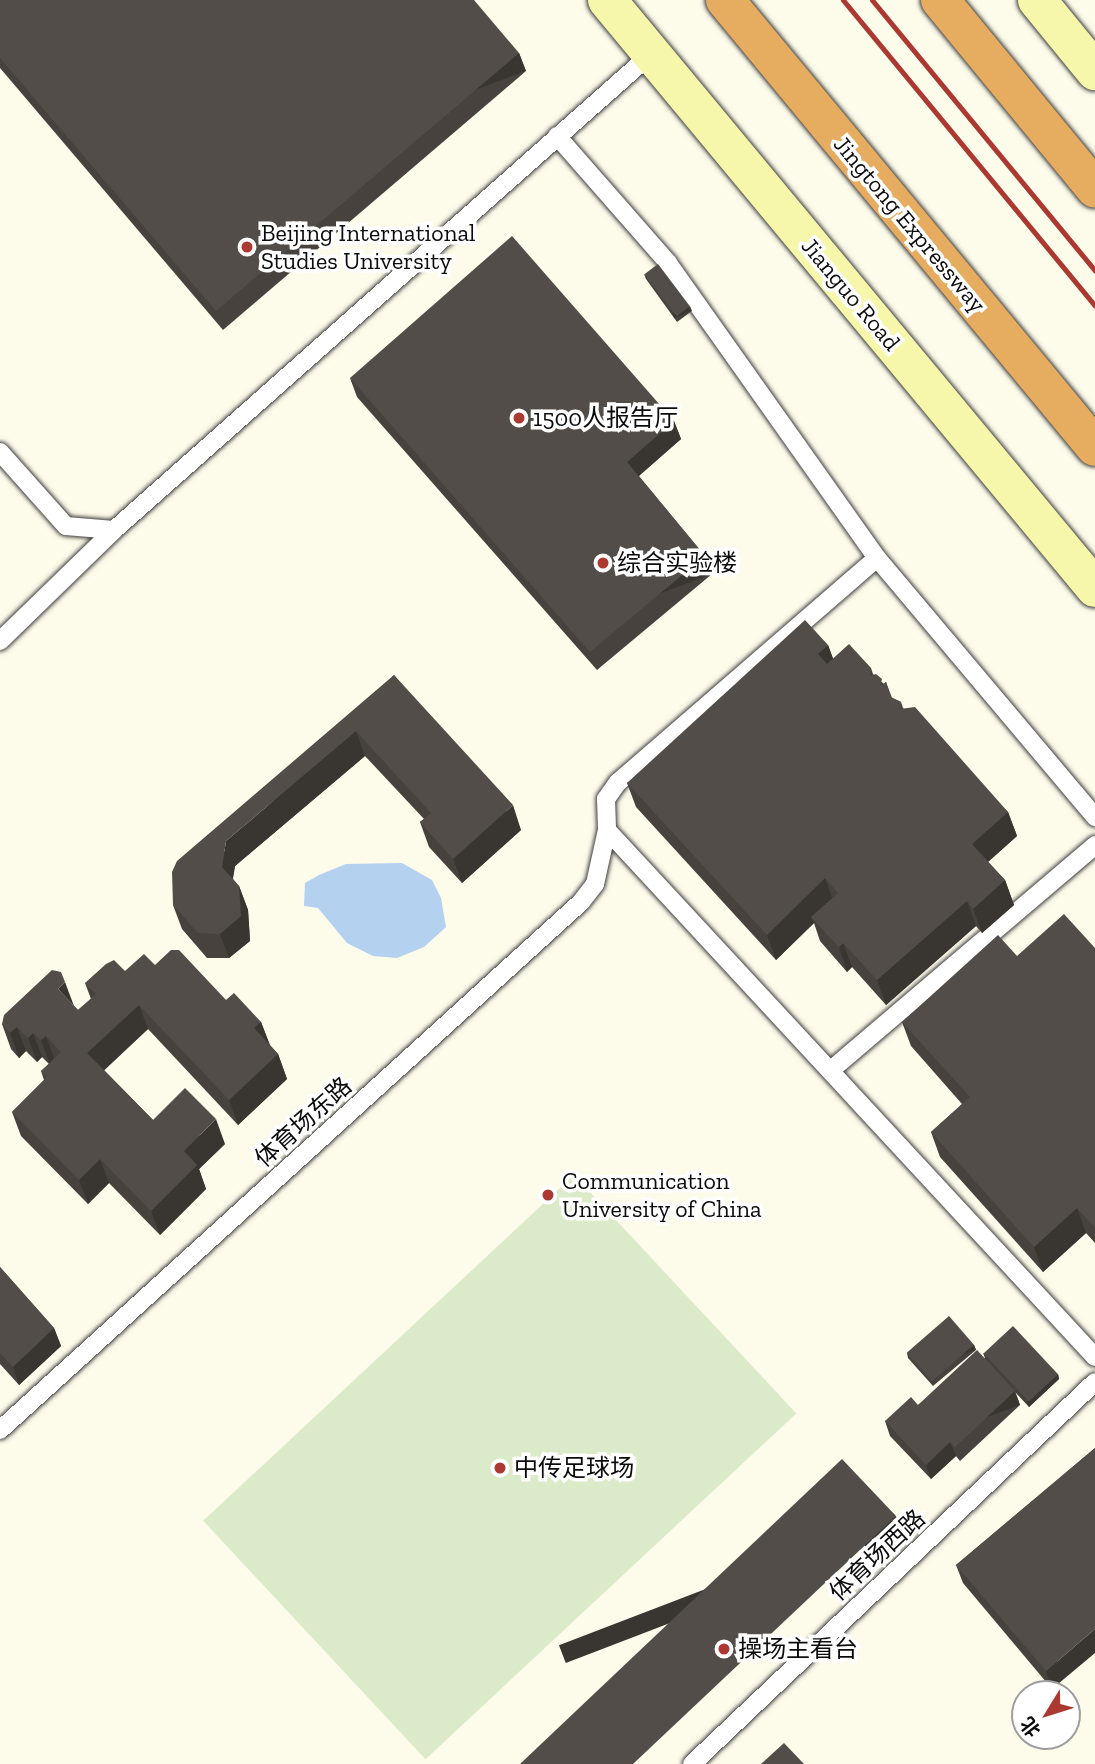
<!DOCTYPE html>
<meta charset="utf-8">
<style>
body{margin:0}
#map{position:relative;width:1095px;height:1764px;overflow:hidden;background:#fdfbea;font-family:"Zilla Slab","Noto Sans SC",serif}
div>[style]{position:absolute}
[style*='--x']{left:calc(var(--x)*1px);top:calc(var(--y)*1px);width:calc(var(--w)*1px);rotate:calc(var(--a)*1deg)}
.pitch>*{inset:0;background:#dbebc9;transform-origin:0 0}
.water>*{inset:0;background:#b4d2ef}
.roads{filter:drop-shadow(0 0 2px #3e3e3e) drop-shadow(0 0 2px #3e3e3e)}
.lane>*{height:18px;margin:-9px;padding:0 9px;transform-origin:9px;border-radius:9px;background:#fff}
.secondary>*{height:38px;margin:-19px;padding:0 19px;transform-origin:19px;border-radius:19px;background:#f7f7ab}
.highway>*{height:38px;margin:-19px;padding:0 19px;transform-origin:19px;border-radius:19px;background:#e6ac5f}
.rail>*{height:5px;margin:-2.5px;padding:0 2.5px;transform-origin:2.5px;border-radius:2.5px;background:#ac3931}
.wall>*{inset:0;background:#47423e}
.shaded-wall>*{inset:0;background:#393632;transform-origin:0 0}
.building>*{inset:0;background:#524d48;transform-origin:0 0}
.dots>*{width:19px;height:19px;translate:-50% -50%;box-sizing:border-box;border:4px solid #fff;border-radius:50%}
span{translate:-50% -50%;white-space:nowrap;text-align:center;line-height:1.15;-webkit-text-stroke:7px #fff;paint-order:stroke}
.street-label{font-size:24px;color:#0b0b0b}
.poi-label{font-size:24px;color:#0b0b0b}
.left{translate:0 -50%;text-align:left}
.north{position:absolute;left:1011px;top:1680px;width:70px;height:70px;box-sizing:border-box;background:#fff;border:2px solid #9d9d9d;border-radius:50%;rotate:232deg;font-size:19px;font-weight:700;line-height:28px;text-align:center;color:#0b0b0b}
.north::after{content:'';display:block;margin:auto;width:24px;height:32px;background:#ac3931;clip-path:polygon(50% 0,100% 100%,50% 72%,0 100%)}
</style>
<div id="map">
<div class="pitch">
<i style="left:574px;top:1175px;width:326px;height:507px;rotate:47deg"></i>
</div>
<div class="water">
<i style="clip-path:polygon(402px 863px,432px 880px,441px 898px,446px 927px,424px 947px,397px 958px,373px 956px,347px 943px,318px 908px,304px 906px,305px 883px,319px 875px,346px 864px)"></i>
</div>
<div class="roads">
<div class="lane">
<i style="--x:557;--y:136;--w:169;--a:48.8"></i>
<i style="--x:668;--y:263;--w:362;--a:54.7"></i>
<i style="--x:877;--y:558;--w:339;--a:49.9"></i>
<i style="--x:0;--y:452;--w:99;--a:48.3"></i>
<i style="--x:66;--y:526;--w:48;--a:4.8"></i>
<i style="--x:114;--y:530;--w:718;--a:-41.55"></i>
<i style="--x:877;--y:558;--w:342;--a:139.1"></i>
<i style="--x:618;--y:782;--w:21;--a:125"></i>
<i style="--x:606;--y:799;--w:31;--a:88"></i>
<i style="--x:607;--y:830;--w:718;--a:47.2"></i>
<i style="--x:0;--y:641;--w:159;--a:-44.2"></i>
<i style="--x:831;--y:1070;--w:347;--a:-40.4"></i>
<i style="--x:0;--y:1430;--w:785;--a:-42.26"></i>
<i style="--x:581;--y:902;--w:23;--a:-52"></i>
<i style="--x:595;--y:884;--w:55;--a:-77.5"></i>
<i style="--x:692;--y:1764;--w:555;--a:-43.47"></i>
</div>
<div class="secondary">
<i style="--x:607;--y:0;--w:764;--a:50.31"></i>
<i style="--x:1037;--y:0;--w:92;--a:50.8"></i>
</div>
<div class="highway">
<i style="--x:725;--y:0;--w:580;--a:50.38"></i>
<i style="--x:940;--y:0;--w:244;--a:50.6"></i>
</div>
</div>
<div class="rail">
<i style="--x:843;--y:0;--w:396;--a:50.5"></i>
<i style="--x:872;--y:0;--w:351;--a:50.5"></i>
</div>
<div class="wall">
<i style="clip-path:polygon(0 0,519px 53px,526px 71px,223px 330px,0 68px)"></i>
<i style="clip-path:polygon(644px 274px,692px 311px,677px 322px,646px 279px)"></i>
<i style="clip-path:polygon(350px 378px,674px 421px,681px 439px,639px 476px,705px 556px,712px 574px,597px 670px,357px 397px)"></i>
<i style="clip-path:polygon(828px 645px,833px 659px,871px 668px,873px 674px,884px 684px,886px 682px,892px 698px,901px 702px,903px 708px,1008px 812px,1017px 836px,988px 862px,1005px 880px,1014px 905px,982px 933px,976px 926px,886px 1005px,852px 967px,847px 972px,820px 941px,814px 923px,776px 960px,636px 807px,627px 783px)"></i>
<i style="clip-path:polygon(394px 675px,521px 830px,462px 883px,429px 847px,420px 822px,424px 819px,365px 756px,235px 866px,233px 879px,239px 886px,248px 910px,250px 941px,229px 958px,207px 958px,182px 929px,173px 905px)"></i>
<i style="clip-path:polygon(1095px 948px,1095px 1243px,1086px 1233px,1043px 1272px,940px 1157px,931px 1132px,962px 1104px,911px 1046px,902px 1022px,1017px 956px)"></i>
<i style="clip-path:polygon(155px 965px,226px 1000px,261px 1022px,270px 1045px,278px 1054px,287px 1079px,238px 1125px,148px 1029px,104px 1070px,153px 1120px,225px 1144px,199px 1169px,206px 1189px,160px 1235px,109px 1183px,88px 1204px,21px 1136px,12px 1112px,44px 1080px,41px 1071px,49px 1064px,42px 1057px,37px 1062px,26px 1051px,19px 1058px,11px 1049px,2px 1024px,73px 1005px,78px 1010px,91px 999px,85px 983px,125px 971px)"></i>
<i style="clip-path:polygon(0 1267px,54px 1328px,61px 1346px,19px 1385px,0 1364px)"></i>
<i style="clip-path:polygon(974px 1345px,976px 1350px,933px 1386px,908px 1358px,907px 1353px)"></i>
<i style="clip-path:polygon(983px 1353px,1058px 1374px,1059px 1379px,1029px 1407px,1015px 1392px,1020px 1405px,960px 1461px,956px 1456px,931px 1479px,890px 1436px,885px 1421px,918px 1405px,985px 1358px)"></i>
<i style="clip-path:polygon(1095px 1448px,1052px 1689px,963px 1583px,956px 1565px)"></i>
</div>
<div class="shaded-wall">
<i style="left:519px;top:53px;width:19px;height:398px;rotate:69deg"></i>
<i style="left:690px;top:306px;width:5px;height:19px;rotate:68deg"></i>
<i style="clip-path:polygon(674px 421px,681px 439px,634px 480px,627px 462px)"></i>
<i style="left:705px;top:556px;width:19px;height:150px;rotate:69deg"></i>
<i style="clip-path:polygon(828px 645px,837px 669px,827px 679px,818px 654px)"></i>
<i style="clip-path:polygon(356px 731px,365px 756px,235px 866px,230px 892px,222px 867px,226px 841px)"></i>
<i style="clip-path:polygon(513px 805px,521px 830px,462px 883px,453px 859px)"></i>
<i style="clip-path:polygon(1008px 812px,1017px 836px,981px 868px,972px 844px)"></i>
<i style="clip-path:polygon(825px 878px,834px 903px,811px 917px,814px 923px,776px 960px,767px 935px)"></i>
<i style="clip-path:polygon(1005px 880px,1014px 905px,982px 933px,973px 909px)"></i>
<i style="clip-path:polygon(239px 886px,248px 910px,250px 941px,229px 958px,220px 934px)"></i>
<i style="clip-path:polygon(967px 901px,976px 926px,886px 1005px,877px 980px)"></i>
<i style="clip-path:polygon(843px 943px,852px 967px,847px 972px,839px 947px)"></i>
<i style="clip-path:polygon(65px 982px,74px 1006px,58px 989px)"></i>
<i style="clip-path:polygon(139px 1005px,148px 1029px,96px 1078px,87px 1053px)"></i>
<i style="clip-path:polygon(261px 1022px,270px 1046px,254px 1028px)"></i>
<i style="clip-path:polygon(17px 1027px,26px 1051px,19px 1058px,10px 1033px)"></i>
<i style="clip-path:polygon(33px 1033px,42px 1057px,37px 1062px,28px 1038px)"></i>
<i style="clip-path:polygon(46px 1036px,55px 1061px,50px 1065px,41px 1040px)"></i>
<i style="clip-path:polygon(278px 1054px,287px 1079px,238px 1125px,229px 1100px)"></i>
<i style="clip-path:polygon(216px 1119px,225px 1144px,199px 1169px,206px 1189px,160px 1235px,151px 1211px,184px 1151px)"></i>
<i style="clip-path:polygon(100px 1159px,109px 1183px,88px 1204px,79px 1180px)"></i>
<i style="clip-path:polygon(1077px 1208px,1086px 1233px,1043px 1272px,1034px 1247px)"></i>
<i style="clip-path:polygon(54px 1328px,61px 1346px,19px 1385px,13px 1367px)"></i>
<i style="left:974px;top:1345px;width:5px;height:56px;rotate:68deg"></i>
<i style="clip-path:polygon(1058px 1374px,1059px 1379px,1029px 1407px,1027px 1402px)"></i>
<i style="left:1015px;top:1391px;width:15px;height:82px;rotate:70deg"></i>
<i style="clip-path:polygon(950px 1442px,956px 1456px,931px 1479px,926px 1465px)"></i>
<i style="left:896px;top:1516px;width:19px;height:361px;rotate:69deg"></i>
<i style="clip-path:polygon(1095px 1629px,1095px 1653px,1052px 1689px,1046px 1671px)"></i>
</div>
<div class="building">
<i style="clip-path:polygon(0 0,474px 0,519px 53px,216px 311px,0 58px)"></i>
<i style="clip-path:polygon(512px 236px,674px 421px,627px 462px,705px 556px,590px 652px,350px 378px)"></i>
<i style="left:658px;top:264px;width:53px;height:17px;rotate:53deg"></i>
<i style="clip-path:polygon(805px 620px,828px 645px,818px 654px,827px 664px,849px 644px,871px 668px,870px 676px,876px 674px,882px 679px,880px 686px,886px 682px,891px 697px,901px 702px,900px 709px,915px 707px,1008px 812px,972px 844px,1005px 880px,973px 909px,967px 901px,877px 980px,843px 943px,839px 947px,811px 917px,838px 893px,825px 878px,767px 935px,627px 783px)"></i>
<i style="clip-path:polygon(394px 675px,513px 805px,453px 859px,420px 822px,431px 813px,356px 731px,226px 841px,222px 867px,239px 886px,241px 916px,220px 934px,198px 933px,173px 905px,172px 872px,177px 861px)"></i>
<i style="clip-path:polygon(1064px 914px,1095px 948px,1095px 1228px,1077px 1208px,1034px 1247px,931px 1132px,970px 1097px,902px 1022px,998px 935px,1017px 956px)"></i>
<i style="clip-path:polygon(171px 950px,179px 950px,226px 1000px,234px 993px,261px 1022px,254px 1028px,278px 1054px,229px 1100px,139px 1005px,87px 1053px,153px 1120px,185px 1088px,216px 1119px,184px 1151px,197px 1165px,151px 1211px,100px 1159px,79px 1180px,12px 1112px,47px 1077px,41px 1071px,61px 1052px,46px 1036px,41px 1040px,33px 1033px,28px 1038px,17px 1027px,10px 1033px,2px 1024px,4px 1015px,52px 970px,61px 972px,65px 982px,58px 989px,78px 1010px,96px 994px,85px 983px,106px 964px,114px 960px,125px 971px,144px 954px,155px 965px)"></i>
<i style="clip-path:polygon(0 1267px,54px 1328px,13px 1367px,0 1353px)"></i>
<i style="left:949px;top:1316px;width:38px;height:56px;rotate:49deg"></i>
<i style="left:1013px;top:1326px;width:66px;height:40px;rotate:47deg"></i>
<i style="clip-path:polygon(977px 1350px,1015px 1391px,955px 1447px,950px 1442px,926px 1465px,885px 1421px,911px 1397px,918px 1405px)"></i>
<i style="clip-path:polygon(1095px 1448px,1095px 1629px,1046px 1671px,956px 1565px)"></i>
<i style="clip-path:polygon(842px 1459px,896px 1516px,633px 1764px,520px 1764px)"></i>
<i style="clip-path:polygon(784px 1743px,804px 1764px,761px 1764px)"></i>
</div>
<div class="dots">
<i style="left:247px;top:247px;background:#ac3931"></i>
<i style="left:519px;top:418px;background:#ac3931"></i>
<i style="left:603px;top:563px;background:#ac3931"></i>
<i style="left:548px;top:1195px;background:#ac3931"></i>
<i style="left:500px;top:1468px;background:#ac3931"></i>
<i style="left:724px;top:1649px;background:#ac3931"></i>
</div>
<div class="street-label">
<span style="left:910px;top:224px;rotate:50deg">Jingtong Expressway</span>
<span style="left:851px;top:294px;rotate:50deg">Jianguo Road</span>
<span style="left:303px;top:1122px;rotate:-42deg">体育场东路</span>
<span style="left:877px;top:1555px;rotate:-43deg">体育场西路</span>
</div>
<div class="poi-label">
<span class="left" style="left:261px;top:247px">Beijing International<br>Studies University</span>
<span class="left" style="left:533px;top:418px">1500人报告厅</span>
<span class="left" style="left:617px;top:563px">综合实验楼</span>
<span class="left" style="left:562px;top:1195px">Communication<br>University of China</span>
<span class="left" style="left:514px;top:1468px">中传足球场</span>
<span class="left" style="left:738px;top:1649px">操场主看台</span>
</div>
<div class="north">北</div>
</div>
